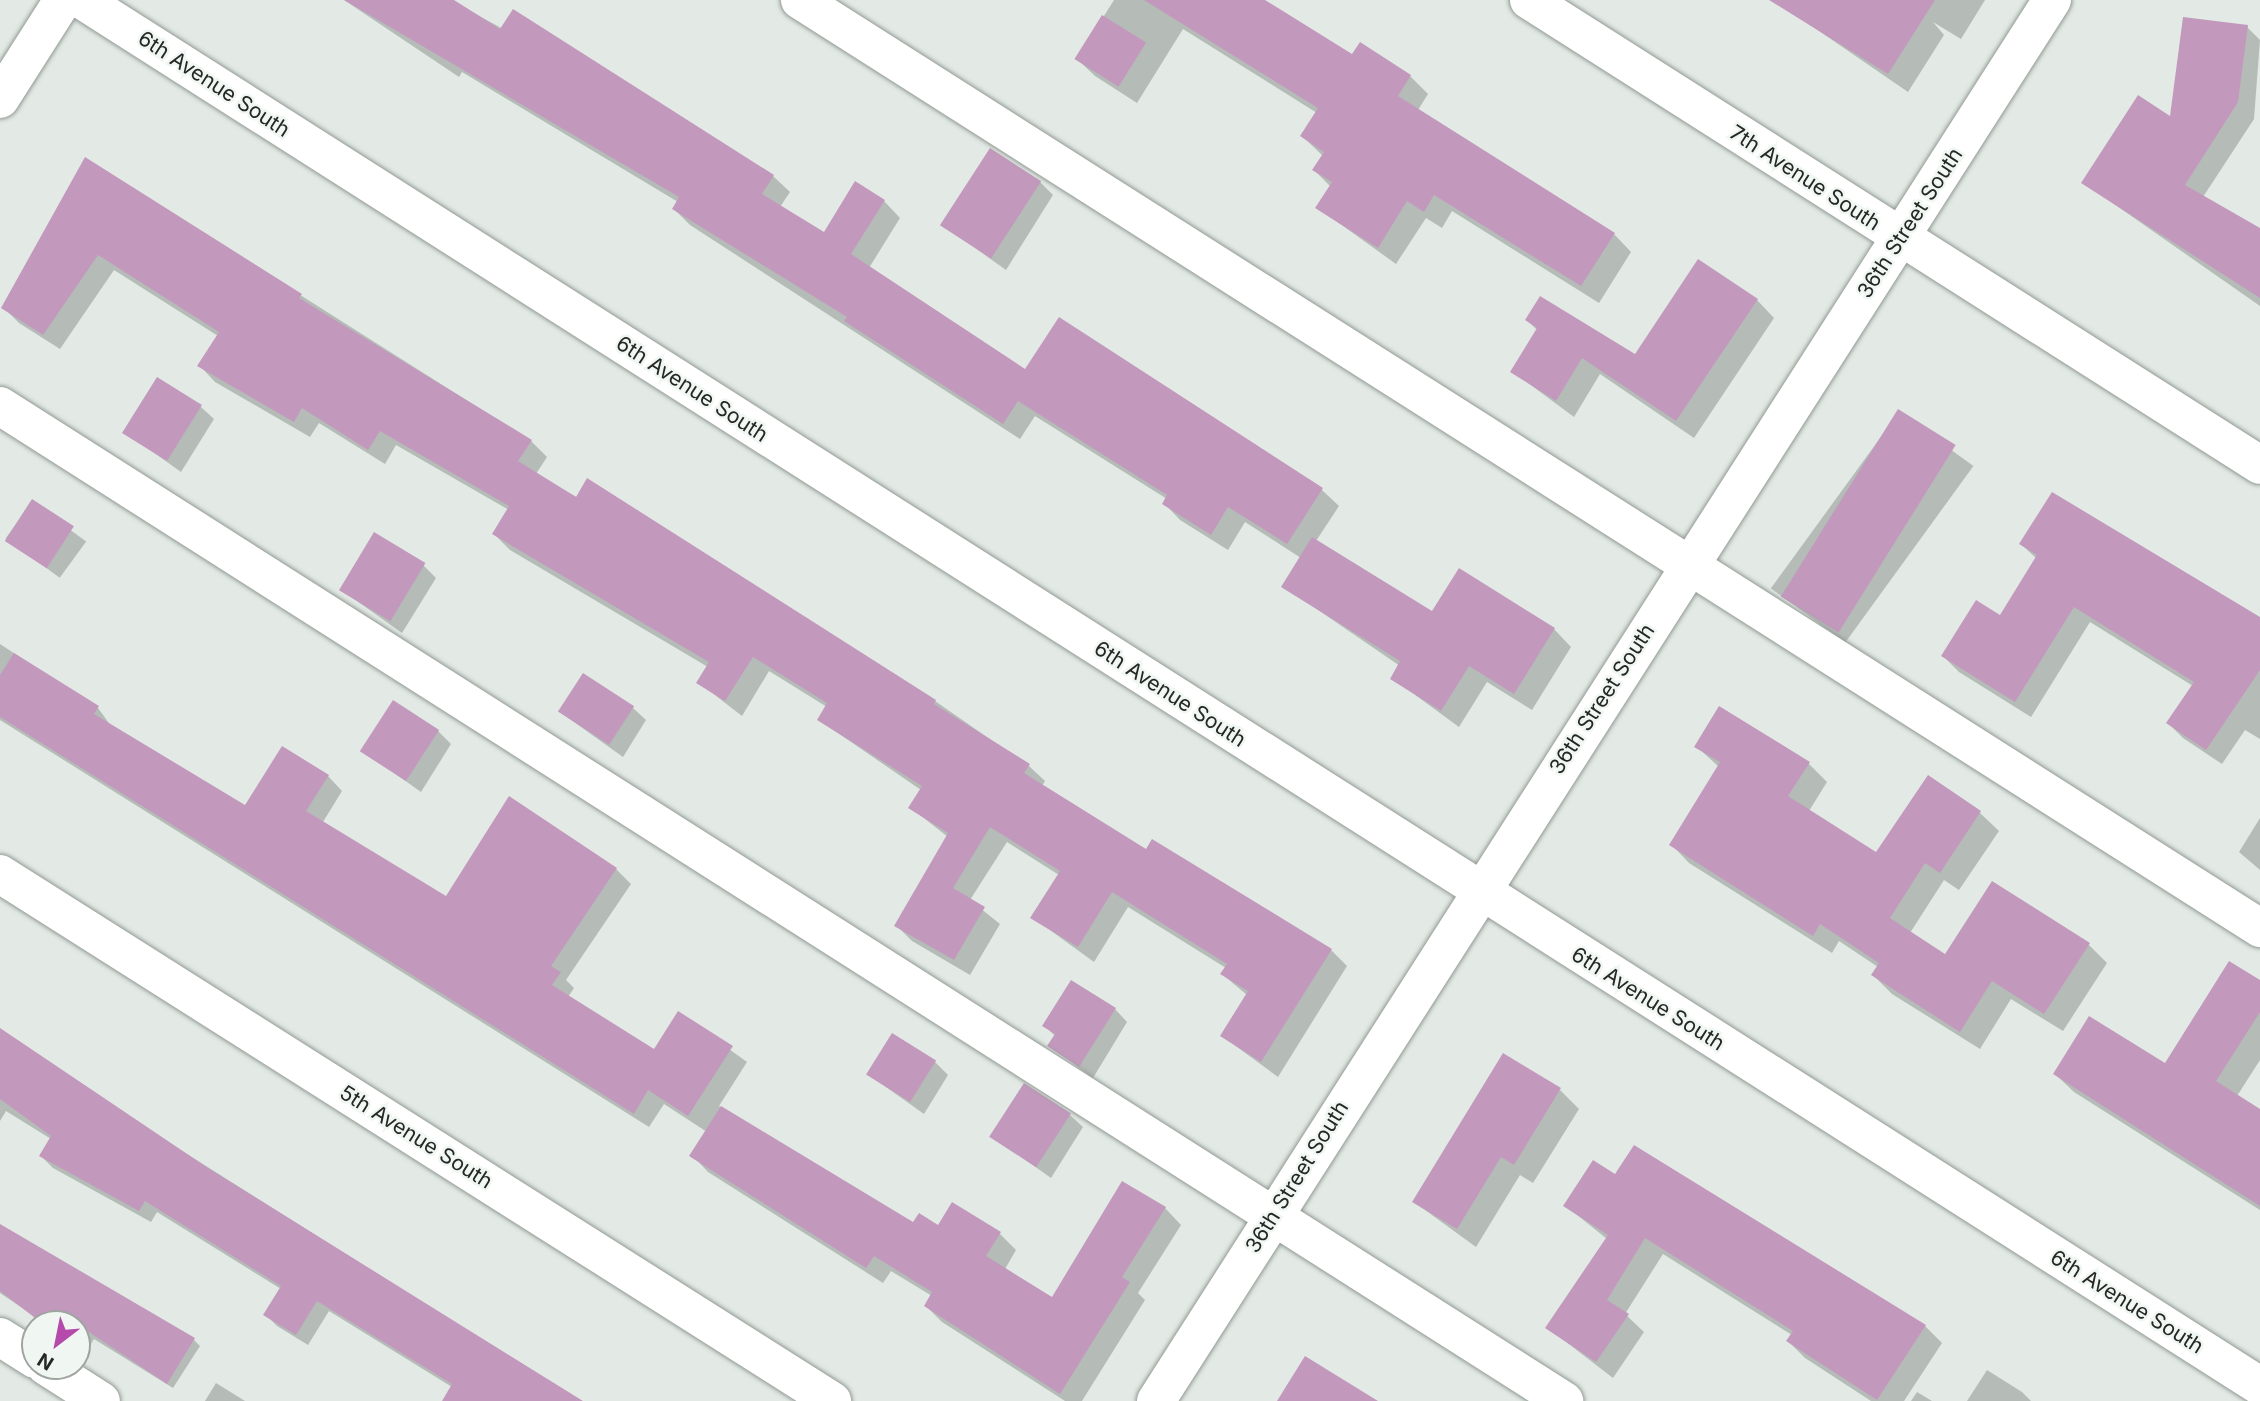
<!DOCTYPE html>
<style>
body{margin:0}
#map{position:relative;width:2260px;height:1401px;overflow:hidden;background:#e3eae5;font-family:Inter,sans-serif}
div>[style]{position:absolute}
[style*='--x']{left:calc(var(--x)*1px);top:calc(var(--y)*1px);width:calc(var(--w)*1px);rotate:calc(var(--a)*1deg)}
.shadow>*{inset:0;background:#0003;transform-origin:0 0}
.building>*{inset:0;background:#c299bc;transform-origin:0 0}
.roads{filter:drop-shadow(0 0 2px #929994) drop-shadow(0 0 2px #929994)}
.minor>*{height:38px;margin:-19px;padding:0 19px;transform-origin:19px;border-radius:19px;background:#fff}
.major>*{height:38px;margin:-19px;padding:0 19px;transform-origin:19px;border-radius:19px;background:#fff}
span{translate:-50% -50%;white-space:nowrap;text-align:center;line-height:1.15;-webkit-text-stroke:5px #f0f7f2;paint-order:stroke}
.street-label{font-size:21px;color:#252725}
.north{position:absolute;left:21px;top:1310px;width:70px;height:70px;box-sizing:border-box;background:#f0f7f2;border:2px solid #9fa4a0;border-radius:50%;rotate:212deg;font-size:19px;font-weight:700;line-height:28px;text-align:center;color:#252725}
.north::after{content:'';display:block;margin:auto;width:24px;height:32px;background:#b54aaa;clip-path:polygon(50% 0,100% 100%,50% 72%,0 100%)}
</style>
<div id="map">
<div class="shadow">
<i style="clip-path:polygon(344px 0,450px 0,773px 176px,790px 192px,780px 207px,825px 235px,884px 201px,900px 218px,869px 268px,1025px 371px,1059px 319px,1322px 490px,1339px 506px,1316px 541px,1432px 614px,1554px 629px,1571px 647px,1532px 710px,1487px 682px,1459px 727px,1392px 678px,1400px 666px,1283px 586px,1301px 558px,1245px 522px,1228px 550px,1180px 520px,1164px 503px,1167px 499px,1035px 416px,1020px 439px,690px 225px,674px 209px,678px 202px,462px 72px,459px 77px)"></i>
<i style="clip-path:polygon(1114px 0,1260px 0,1352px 57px,1410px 76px,1428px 94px,1418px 110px,1614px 234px,1631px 252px,1599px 303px,1452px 211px,1442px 228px,1426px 218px,1396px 264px,1318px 208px,1331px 187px,1314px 170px,1323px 156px,1302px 136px,1317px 113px,1183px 29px,1137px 103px,1095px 76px,1077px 59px)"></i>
<i style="clip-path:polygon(1816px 0,1985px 0,1961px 39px,1933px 22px,1944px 35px,1908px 92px,1803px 20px)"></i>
<i style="clip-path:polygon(2247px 27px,2260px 40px,2254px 119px,2203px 197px,2260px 230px,2260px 306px,2084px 183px,2172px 119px)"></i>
<i style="clip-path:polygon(85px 159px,531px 441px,547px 457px,536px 474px,935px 701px,1029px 766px,1045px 781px,1042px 786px,1147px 852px,1331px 950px,1347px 966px,1278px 1077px,1222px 1036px,1247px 995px,1222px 974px,1226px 968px,1128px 907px,1094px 962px,1032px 917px,1059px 875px,1007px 842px,970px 900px,1000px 924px,970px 975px,912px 941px,897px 926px,948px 837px,911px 808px,921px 790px,819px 720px,827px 707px,769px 671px,742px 716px,698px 682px,708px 667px,510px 550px,494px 534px,509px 510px,396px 445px,385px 464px,319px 423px,310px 437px,215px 382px,200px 366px,218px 336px,114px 270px,60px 349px,19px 323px,3px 307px)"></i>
<i style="clip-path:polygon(1040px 182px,1053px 195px,1006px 270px,944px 226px)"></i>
<i style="clip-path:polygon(1757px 300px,1774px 318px,1694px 438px,1600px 374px,1574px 417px,1512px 371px,1537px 330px,1527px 320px,1635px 356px)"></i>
<i style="clip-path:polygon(201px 407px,214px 419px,181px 472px,125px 432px)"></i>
<i style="left:1899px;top:412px;width:92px;height:218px;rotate:36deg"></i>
<i style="left:32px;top:502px;width:67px;height:45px;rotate:36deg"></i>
<i style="clip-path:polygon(2021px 544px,2260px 623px,2260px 739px,2245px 730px,2222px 764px,2183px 738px,2168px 723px,2193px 686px,2090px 622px,2031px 717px,1959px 672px,1943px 656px,2000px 617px,2037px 559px)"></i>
<i style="clip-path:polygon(423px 565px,436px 578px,402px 633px,340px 589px)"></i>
<i style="clip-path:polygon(0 644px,98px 708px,111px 726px,245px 807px,328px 776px,342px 791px,323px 822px,447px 899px,616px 869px,631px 884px,566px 980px,574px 988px,568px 997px,655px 1051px,679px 1013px,747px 1062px,719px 1106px,914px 1225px,1000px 1234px,1016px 1250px,1005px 1269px,1053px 1299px,1165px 1208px,1181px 1225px,1138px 1293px,1145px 1300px,1082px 1401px,1065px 1401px,942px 1322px,926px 1306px,932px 1296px,891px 1271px,883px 1283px,708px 1172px,692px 1155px,707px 1132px,664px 1104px,649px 1127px,0 720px)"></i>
<i style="clip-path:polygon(633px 708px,646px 720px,623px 757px,560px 712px)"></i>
<i style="clip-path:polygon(438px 731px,451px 744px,421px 792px,363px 751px)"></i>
<i style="clip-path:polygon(1696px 746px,1808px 763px,1827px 782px,1809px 811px,1877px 854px,1928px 778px,1980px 813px,1999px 831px,1959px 890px,1944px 880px,1910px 933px,1946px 957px,2088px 944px,2107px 963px,2063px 1031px,2011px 999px,1980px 1049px,1892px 994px,1873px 975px,1878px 967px,1839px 941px,1832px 953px,1689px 863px,1671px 844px,1719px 767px)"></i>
<i style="clip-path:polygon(2260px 818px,2260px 870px,2239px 852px)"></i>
<i style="clip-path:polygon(2260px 982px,2260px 1060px,2237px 1096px,2260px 1111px,2260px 1210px,2074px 1092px,2055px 1074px,2166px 1065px)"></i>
<i style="clip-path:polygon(1115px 1009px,1127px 1022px,1093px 1078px,1050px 1046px,1056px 1037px,1044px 1025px)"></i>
<i style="clip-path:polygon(0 1030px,57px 1072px,579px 1401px,461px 1401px,452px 1387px,329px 1311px,308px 1345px,277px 1326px,265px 1314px,281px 1289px,157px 1212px,151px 1222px,53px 1168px,41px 1156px,51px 1139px,6px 1111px,0 1121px)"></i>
<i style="clip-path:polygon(935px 1062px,948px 1075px,924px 1114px,869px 1075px)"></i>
<i style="clip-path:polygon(1560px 1090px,1579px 1109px,1533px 1183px,1520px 1175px,1476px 1247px,1414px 1202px)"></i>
<i style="clip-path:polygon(1070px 1115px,1083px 1127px,1051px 1178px,993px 1137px)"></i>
<i style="clip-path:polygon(1616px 1177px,1925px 1326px,1942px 1343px,1904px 1401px,1871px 1401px,1805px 1358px,1788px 1341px,1792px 1335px,1663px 1254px,1625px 1314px,1644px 1332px,1613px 1378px,1548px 1328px,1607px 1239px,1566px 1206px)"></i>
<i style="clip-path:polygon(0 1226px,194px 1340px,200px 1346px,173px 1388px,94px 1339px,86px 1352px,77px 1345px,77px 1324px,46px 1324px,0 1293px)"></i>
<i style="clip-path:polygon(1987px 1370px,2022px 1392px,2031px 1401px,1967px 1401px)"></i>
<i style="clip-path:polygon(216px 1383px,245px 1401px,205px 1401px)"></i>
<i style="clip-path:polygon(1917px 1392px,1932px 1401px,1911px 1401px)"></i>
</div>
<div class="building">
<i style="clip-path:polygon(344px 0,454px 0,500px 29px,513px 9px,774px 175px,762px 194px,824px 232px,855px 181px,885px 200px,851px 254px,1025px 369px,1059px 317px,1323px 488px,1287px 544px,1228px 507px,1211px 535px,1162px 504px,1167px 495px,1018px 401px,1003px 424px,844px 321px,847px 317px,672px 209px,679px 197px)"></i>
<i style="clip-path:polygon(1144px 0,1265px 0,1352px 54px,1360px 42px,1411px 75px,1398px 96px,1615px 233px,1581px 286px,1434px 195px,1424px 212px,1407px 201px,1378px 248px,1315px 208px,1332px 182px,1312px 170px,1324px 152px,1300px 136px,1318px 108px)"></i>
<i style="clip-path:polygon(1769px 0,1935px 0,1888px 74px)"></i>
<i style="left:1102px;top:15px;width:52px;height:52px;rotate:32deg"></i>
<i style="clip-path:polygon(2183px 17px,2248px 25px,2238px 102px,2185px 185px,2260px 228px,2260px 298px,2081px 183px,2138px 95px,2170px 116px)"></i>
<i style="left:990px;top:148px;width:61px;height:92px;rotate:33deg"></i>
<i style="clip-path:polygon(85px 157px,302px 294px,299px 298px,532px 440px,518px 461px,576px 497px,587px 478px,936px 700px,934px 704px,1030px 764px,1024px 773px,1146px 849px,1152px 839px,1332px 949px,1261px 1062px,1220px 1036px,1248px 991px,1220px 974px,1227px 964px,1112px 892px,1078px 947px,1030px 918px,1060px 871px,990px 827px,953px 888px,985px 907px,954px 960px,894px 926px,948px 833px,908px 808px,922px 786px,817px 720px,827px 703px,753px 657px,725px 701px,696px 683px,709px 662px,492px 534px,509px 506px,380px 431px,368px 450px,302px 408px,294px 422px,197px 366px,219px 332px,98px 255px,43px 335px,1px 308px)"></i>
<i style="clip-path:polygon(1698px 259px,1758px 299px,1676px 421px,1582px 358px,1556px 401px,1510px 372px,1537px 328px,1525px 320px,1540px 296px,1635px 354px)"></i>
<i style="left:157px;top:377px;width:53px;height:66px;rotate:32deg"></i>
<i style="left:1898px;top:409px;width:68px;height:221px;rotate:32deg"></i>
<i style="clip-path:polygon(2052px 492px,2260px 617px,2260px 670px,2206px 750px,2166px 723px,2194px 682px,2074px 607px,2015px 702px,1941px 656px,1976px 600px,2000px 615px,2037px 555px,2019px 544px)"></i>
<i style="left:32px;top:499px;width:50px;height:50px;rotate:33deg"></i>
<i style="left:374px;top:532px;width:60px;height:68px;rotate:31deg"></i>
<i style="clip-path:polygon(1312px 537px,1432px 611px,1459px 568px,1555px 628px,1514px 694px,1469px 666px,1441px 711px,1390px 679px,1400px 661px,1281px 587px)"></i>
<i style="clip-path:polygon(14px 653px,99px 706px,94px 714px,245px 805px,282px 746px,329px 775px,306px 811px,446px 896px,509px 796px,617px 868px,551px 966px,561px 972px,552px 985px,654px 1049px,678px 1011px,733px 1046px,688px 1116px,648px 1090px,634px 1114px,0 717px,0 675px)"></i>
<i style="left:583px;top:673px;width:61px;height:46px;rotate:33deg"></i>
<i style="left:393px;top:700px;width:55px;height:61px;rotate:33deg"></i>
<i style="clip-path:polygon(1719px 706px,1810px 762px,1788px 796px,1876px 852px,1928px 775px,1981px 811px,1940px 873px,1925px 863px,1890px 918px,1945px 954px,1992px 881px,2090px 943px,2044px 1014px,1992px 981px,1960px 1032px,1871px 975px,1879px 963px,1820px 924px,1813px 936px,1669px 845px,1720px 762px,1694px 747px)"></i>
<i style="clip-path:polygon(2229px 961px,2260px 980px,2260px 1012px,2216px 1081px,2260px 1109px,2260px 1206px,2053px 1074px,2089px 1016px,2165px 1063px)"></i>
<i style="clip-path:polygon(1071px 980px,1116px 1008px,1079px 1067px,1047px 1046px,1055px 1034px,1042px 1026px)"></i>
<i style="clip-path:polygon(0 1028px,208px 1168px,583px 1401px,442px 1401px,452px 1384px,317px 1301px,296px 1335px,263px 1315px,281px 1286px,145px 1201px,139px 1211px,39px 1156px,51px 1136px,0 1099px)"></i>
<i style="left:892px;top:1033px;width:52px;height:49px;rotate:32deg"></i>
<i style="clip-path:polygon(1503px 1053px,1561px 1088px,1514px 1165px,1501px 1157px,1457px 1229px,1412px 1202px)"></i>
<i style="left:1024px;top:1083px;width:56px;height:64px;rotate:33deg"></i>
<i style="clip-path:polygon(721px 1106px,913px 1222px,919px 1213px,938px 1225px,952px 1202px,1001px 1232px,986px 1256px,1052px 1297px,1122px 1181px,1166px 1207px,1122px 1277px,1130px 1282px,1060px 1394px,924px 1306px,932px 1292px,874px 1256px,866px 1268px,689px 1156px)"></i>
<i style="clip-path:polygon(1634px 1145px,1926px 1325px,1877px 1400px,1786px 1341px,1793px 1331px,1645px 1238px,1607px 1300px,1629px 1314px,1596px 1362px,1545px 1328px,1608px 1235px,1563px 1206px,1593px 1160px,1615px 1174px)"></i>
<i style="clip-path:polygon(0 1224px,195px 1338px,167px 1384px,77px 1324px,43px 1324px,0 1291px)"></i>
<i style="clip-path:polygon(1305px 1356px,1378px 1401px,1277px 1401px)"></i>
</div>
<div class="roads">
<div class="minor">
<i style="--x:82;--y:0;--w:2582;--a:32.47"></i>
<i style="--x:800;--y:0;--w:1730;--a:32.44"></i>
<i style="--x:1529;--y:0;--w:866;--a:32.46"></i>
<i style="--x:0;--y:406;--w:1854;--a:32.46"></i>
<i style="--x:0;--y:874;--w:985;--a:32.35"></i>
<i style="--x:0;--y:1337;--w:41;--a:32.2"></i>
<i style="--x:46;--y:1366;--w:65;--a:32.5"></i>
<i style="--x:1156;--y:1401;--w:1663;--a:-57.4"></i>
</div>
<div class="major">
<i style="--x:0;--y:99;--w:117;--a:-57.5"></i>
</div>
</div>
<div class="street-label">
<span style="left:214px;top:84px;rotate:33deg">6th Avenue South</span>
<span style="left:1805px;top:178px;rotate:33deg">7th Avenue South</span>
<span style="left:1910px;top:223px;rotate:-57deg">36th Street South</span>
<span style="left:692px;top:389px;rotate:33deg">6th Avenue South</span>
<span style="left:1170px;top:694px;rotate:33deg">6th Avenue South</span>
<span style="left:1602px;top:699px;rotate:-57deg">36th Street South</span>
<span style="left:1648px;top:999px;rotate:32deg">6th Avenue South</span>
<span style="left:416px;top:1137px;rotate:32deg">5th Avenue South</span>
<span style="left:1297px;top:1177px;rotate:-58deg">36th Street South</span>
<span style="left:2127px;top:1302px;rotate:32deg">6th Avenue South</span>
</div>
<div class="north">N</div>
</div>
